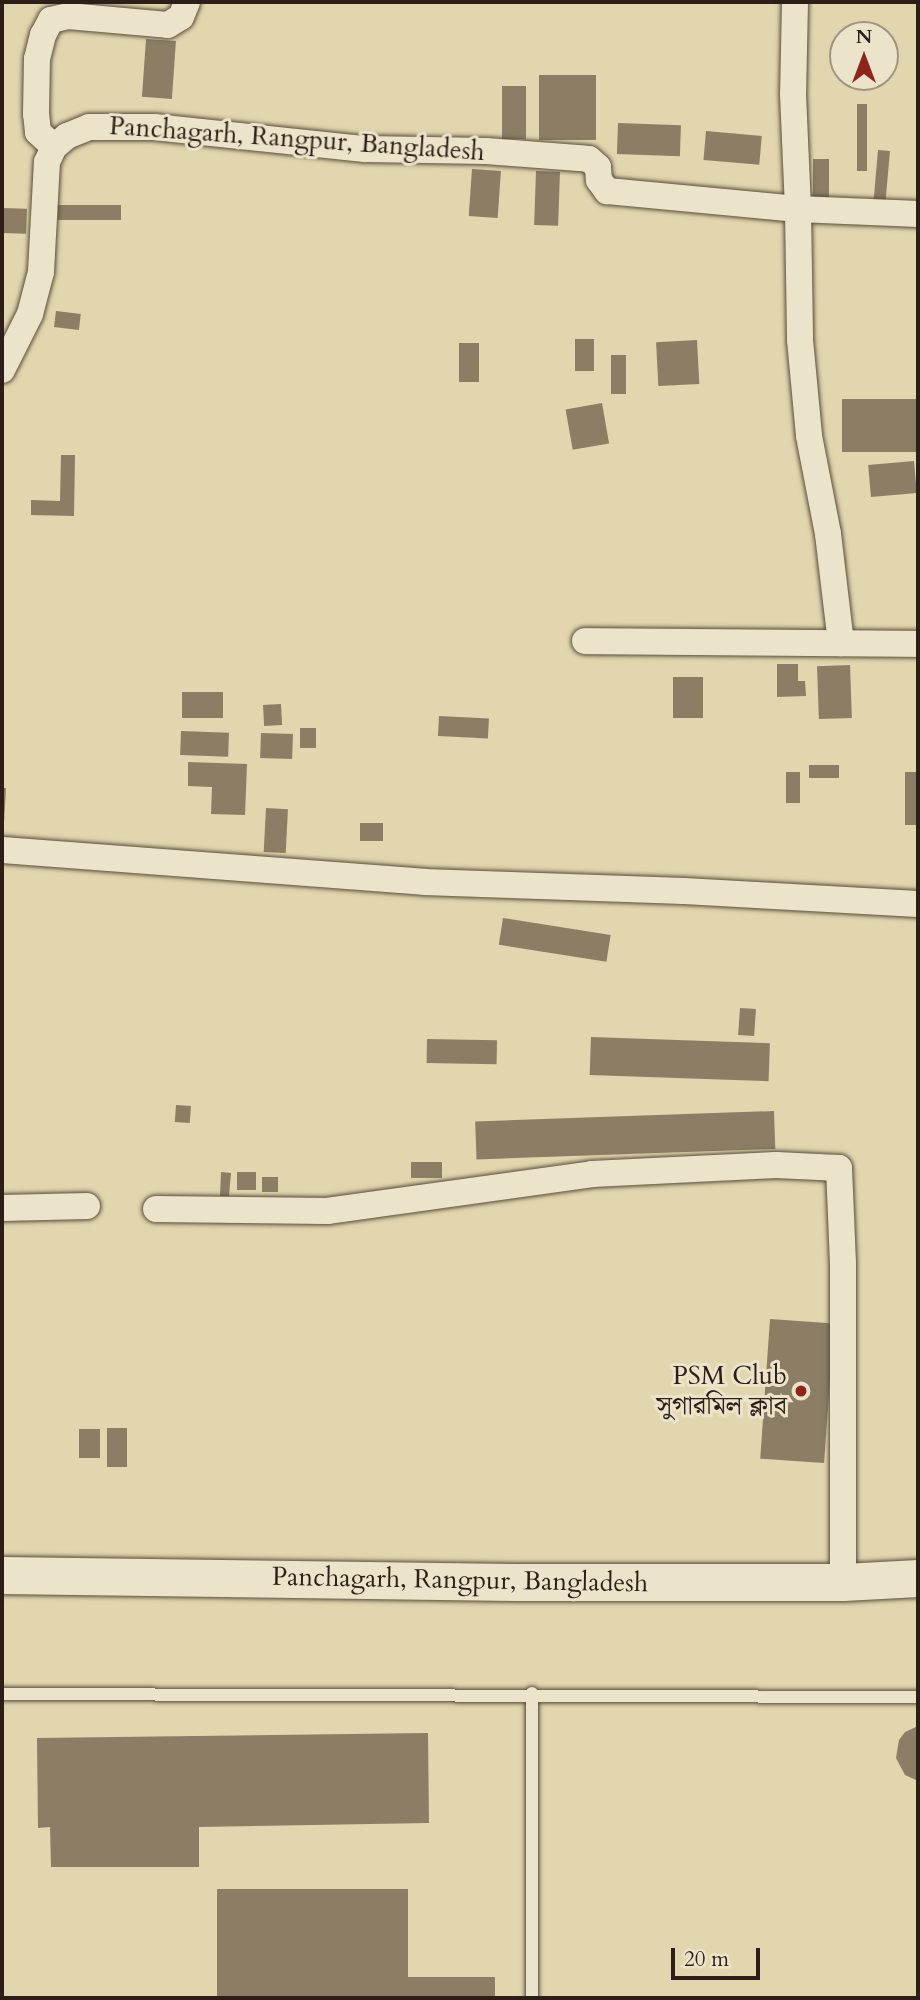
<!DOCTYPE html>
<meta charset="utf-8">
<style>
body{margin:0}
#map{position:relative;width:920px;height:2000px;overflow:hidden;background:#e1d6ad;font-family:Cardo,"Noto Serif Bengali",serif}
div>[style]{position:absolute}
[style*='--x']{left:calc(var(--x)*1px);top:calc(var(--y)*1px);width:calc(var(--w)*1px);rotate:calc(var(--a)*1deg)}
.building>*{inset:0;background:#8b7e65;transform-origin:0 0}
.roads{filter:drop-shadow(0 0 2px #5a4c3c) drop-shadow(0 0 2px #5a4c3c)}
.lane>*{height:12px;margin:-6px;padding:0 6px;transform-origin:6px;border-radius:6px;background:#ece4ca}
.street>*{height:26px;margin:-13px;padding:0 13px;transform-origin:13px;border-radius:13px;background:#ece4ca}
.secondary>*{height:37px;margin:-18.5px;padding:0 18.5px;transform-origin:18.5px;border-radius:18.5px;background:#ece4ca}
.dots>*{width:19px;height:19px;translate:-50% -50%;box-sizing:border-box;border:4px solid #ece4ca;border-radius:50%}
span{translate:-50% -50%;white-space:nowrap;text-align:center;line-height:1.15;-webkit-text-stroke:6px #ece4ca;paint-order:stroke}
.street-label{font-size:26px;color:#2d1e17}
.poi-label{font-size:26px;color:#2d1e17}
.right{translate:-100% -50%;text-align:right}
.frame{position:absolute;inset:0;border:4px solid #2d1e17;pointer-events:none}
.north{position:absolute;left:829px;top:21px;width:70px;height:70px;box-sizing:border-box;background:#ece4ca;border:2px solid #a09582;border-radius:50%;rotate:0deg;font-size:19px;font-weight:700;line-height:28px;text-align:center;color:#2d1e17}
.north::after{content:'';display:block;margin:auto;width:24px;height:32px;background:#8f2418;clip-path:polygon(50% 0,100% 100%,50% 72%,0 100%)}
.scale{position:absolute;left:671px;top:1948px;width:89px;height:32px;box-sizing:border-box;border:4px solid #2d1e17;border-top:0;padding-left:9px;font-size:21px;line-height:24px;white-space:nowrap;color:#2d1e17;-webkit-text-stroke:5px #ece4ca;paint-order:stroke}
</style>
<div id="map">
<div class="building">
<i style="left:146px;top:39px;width:30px;height:58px;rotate:4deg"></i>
<i style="left:539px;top:75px;width:57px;height:65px"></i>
<i style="left:502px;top:86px;width:24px;height:53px"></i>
<i style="left:857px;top:104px;width:10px;height:67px"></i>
<i style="left:618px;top:123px;width:63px;height:31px;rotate:2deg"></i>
<i style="left:706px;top:131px;width:56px;height:29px;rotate:5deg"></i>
<i style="left:878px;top:150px;width:12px;height:50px;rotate:5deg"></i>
<i style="left:813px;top:159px;width:16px;height:43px"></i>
<i style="left:472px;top:169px;width:29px;height:47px;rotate:4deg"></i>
<i style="left:536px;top:171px;width:24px;height:54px;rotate:2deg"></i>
<i style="left:121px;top:205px;width:15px;height:63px;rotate:90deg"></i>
<i style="left:2px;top:208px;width:25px;height:25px;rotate:2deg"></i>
<i style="left:56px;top:311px;width:25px;height:16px;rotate:7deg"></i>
<i style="left:575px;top:339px;width:19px;height:32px"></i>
<i style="left:697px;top:340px;width:44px;height:41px;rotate:87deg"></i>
<i style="left:459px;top:343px;width:20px;height:39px"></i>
<i style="left:611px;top:355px;width:15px;height:39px"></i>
<i style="left:918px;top:399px;width:53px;height:76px;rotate:90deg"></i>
<i style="left:602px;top:403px;width:41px;height:37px;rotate:80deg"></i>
<i style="clip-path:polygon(61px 455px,75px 455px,74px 516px,31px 515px,31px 500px,60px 501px)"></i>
<i style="left:914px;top:461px;width:32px;height:46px;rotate:85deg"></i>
<i style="clip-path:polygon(777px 664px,798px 664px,798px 681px,805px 681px,806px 696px,777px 697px)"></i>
<i style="left:850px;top:665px;width:53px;height:33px;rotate:88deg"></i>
<i style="left:673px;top:677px;width:30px;height:41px"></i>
<i style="left:223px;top:692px;width:26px;height:41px;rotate:90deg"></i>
<i style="left:281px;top:704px;width:21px;height:18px;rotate:87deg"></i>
<i style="left:439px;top:716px;width:50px;height:20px;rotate:3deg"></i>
<i style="left:300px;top:728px;width:16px;height:20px"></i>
<i style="left:181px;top:731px;width:48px;height:24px;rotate:2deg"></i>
<i style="left:261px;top:733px;width:32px;height:25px;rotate:2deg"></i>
<i style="clip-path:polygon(188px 762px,247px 764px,245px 815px,211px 814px,212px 787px,188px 786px)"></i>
<i style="left:839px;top:765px;width:13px;height:30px;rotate:90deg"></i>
<i style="left:786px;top:772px;width:14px;height:31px"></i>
<i style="left:905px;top:772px;width:13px;height:53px"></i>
<i style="clip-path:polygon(2px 788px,6px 788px,4px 822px,2px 822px)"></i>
<i style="left:266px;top:808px;width:22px;height:44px;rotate:3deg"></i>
<i style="left:360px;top:823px;width:23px;height:18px"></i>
<i style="left:503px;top:918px;width:109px;height:27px;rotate:9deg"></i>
<i style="left:740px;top:1008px;width:16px;height:27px;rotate:4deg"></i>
<i style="left:591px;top:1037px;width:179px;height:38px;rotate:2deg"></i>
<i style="left:427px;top:1039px;width:70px;height:24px;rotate:1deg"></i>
<i style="left:176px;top:1105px;width:15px;height:17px;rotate:4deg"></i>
<i style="left:774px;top:1111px;width:38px;height:299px;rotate:88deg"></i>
<i style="left:411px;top:1162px;width:31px;height:16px"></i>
<i style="clip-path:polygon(221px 1172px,231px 1173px,229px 1196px,220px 1196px)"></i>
<i style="left:237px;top:1172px;width:19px;height:18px"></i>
<i style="left:262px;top:1177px;width:16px;height:15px"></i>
<i style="left:770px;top:1319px;width:64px;height:140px;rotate:4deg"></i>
<i style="left:107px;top:1428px;width:20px;height:39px"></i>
<i style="left:79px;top:1429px;width:21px;height:29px"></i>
<i style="clip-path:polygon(918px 1726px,918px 1781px,905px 1775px,896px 1758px,899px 1740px,905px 1732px)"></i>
<i style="clip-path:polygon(428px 1733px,429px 1823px,199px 1827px,199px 1867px,51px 1867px,50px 1827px,38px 1828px,37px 1738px)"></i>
<i style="clip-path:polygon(217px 1889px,408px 1889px,408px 1977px,495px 1977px,495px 1998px,217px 1998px)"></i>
</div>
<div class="roads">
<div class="lane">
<i style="--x:532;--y:1693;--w:305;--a:90"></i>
<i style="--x:2;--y:1694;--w:916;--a:0.19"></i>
</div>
<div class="street">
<i style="--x:795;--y:2;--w:92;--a:91.2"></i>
<i style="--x:793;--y:94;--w:115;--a:87.5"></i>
<i style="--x:798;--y:209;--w:120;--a:2.4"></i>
<i style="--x:54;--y:147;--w:22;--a:-137"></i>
<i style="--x:38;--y:132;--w:18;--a:-96"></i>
<i style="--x:36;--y:114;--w:55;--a:-89"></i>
<i style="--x:37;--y:59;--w:25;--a:-76"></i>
<i style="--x:43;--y:35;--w:17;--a:-62"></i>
<i style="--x:51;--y:20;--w:17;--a:-13"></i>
<i style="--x:68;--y:16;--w:100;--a:5.1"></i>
<i style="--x:168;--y:25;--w:15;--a:-32"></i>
<i style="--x:181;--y:17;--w:16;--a:-68"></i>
<i style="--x:2;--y:370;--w:63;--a:-63.4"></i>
<i style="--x:30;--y:314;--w:43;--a:-75.3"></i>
<i style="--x:41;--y:272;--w:110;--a:-86.9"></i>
<i style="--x:47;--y:162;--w:17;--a:-65"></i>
<i style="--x:54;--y:147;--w:17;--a:-40"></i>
<i style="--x:67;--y:136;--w:24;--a:-22"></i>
<i style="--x:89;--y:127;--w:65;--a:0"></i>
<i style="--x:154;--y:127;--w:212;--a:6"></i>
<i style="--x:365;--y:149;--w:121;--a:0.9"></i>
<i style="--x:486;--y:151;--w:103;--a:4.4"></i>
<i style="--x:589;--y:159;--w:12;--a:42"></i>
<i style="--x:598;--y:167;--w:13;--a:86"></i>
<i style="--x:599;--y:180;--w:14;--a:54"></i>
<i style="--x:607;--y:191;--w:192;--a:5.4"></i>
<i style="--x:798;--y:209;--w:131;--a:89.1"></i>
<i style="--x:800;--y:340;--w:96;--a:84.6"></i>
<i style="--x:809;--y:436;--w:100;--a:79"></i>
<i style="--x:828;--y:534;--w:110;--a:83.2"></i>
<i style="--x:585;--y:641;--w:333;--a:0.5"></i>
<i style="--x:2;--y:850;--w:423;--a:4.3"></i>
<i style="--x:424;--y:882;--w:260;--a:2"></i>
<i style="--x:684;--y:891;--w:234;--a:3.2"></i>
<i style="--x:2;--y:1208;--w:85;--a:-1.3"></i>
<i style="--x:156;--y:1209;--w:171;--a:0.7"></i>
<i style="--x:327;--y:1211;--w:268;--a:-7.9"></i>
<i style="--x:592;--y:1174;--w:184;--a:-2.8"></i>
<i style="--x:776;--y:1165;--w:63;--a:2.7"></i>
<i style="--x:839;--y:1168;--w:96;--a:87.6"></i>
<i style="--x:843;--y:1264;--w:318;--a:90"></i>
</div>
<div class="secondary">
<i style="--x:2;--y:1575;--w:515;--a:0.78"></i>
<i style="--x:517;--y:1582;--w:326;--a:0"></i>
<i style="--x:843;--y:1582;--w:75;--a:-3.1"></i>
</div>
</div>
<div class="dots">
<i style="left:801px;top:1391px;background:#8f2418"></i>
</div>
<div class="street-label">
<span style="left:297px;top:139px;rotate:4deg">Panchagarh, Rangpur, Bangladesh</span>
<span style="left:460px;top:1580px;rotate:1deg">Panchagarh, Rangpur, Bangladesh</span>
</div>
<div class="poi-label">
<span class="right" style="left:787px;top:1391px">PSM Club<br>সুগারমিল ক্লাব</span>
</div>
<div class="frame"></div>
<div class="north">N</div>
<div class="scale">20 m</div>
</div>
